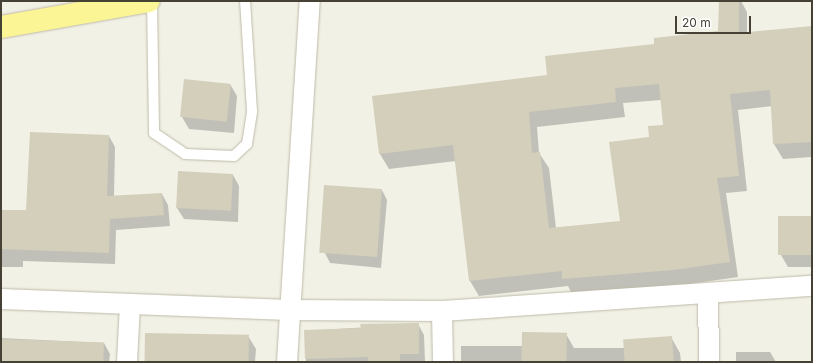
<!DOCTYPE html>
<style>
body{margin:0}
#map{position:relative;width:813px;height:363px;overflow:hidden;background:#f2f1e6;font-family:Inter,sans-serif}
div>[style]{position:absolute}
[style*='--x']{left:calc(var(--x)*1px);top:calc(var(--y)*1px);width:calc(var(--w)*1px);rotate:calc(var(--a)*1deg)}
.shadow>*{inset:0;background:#0003}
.building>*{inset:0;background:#d4cfbb;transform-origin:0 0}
.roads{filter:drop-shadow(0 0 1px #bebba8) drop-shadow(0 0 1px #bebba8)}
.service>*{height:10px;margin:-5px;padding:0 5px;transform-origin:5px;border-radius:5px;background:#fff}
.minor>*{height:20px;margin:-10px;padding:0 10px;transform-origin:10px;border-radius:10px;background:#fff}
.primary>*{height:22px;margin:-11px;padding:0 11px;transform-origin:11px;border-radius:11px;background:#fcf595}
span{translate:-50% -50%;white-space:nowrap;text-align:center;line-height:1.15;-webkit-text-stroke:3px #fff;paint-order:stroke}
.frame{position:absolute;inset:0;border:2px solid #454235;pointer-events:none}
.scale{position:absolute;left:675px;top:16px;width:76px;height:18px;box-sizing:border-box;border:2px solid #454235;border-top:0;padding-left:5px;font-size:12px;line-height:14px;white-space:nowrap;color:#454235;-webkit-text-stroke:3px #fff;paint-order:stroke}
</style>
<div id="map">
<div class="shadow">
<i style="clip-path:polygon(evenodd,720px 1px,741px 1px,747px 12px,747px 33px,812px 27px,812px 157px,783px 159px,774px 144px,772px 106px,738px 110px,747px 191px,726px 193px,738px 277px,682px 285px,572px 294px,568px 286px,479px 296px,470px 281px,456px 161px,389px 169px,380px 154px,373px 97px,548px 76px,655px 44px,719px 32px,720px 1px,661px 100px,664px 125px,650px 138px,621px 222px,556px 228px,549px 168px,539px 153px,537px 127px,625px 117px,623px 103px,661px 100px)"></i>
<i style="clip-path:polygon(185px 81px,230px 84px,237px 96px,234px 133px,189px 129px,182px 117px)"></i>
<i style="clip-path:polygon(109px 136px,115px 147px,114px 197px,162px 194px,168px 205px,170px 226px,116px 230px,115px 264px,23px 261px,23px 267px,1px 267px,1px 211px,27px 211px)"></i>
<i style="clip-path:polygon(233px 175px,239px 186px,238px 222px,184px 219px,177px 208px)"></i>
<i style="clip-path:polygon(382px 190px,387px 200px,381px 268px,330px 263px,325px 253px)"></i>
<i style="clip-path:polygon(779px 217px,812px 217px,812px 267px,788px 267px,781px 255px)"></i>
<i style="clip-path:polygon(418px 324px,424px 335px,425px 362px,306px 362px,305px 331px)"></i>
<i style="clip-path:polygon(566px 334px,574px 348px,625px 348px,671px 337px,680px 353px,681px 362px,461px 362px,461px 346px,523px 346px)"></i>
<i style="clip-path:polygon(248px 336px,256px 349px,255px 362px,145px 362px)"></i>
<i style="clip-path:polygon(1px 338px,104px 343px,110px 354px,109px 362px,1px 362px)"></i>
<i style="clip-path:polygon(736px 352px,770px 352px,776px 362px,736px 362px)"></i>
</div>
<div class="building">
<i style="clip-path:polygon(evenodd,719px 1px,739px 1px,739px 33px,812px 26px,812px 142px,773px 144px,770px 90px,730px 94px,739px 176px,717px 178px,730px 262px,673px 270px,562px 279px,562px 271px,469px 281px,453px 145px,379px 154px,372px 96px,547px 75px,545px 56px,654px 44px,654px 38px,718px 31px,719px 1px,659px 84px,663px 125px,648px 126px,649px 137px,609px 142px,620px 221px,549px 228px,540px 152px,532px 153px,529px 112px,616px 102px,615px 88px,659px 84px)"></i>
<i style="left:184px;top:79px;width:47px;height:38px;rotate:6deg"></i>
<i style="clip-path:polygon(30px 132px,109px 135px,107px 196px,162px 193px,164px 215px,110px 219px,109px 253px,1px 249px,1px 210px,26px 210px)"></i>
<i style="left:178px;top:171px;width:55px;height:37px;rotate:3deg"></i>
<i style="left:324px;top:185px;width:58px;height:68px;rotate:4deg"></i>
<i style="left:778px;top:216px;width:34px;height:39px"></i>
<i style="clip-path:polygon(419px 323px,419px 354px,400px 354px,400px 362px,368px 362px,368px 357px,305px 359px,304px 330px,361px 328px,360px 324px)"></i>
<i style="left:522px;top:332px;width:45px;height:30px;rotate:1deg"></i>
<i style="left:145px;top:333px;width:104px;height:29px;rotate:1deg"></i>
<i style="left:672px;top:336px;width:26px;height:49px;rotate:86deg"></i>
<i style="left:1px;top:339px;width:103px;height:23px;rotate:2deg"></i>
</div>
<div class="roads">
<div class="service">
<i style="--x:152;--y:1;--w:132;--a:89.1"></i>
<i style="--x:154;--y:133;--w:37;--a:34"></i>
<i style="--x:185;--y:154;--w:49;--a:2.3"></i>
<i style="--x:234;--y:156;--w:18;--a:-43"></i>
<i style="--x:247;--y:144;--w:33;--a:-81"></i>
<i style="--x:252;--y:111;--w:110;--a:-93.6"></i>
</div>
<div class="minor">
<i style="--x:708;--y:295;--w:67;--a:89.1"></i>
<i style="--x:1;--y:299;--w:288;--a:2.2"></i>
<i style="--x:289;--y:310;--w:153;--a:0.4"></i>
<i style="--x:442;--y:311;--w:371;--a:-3.9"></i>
<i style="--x:442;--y:311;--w:51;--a:88.9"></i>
<i style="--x:127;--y:362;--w:58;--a:-87"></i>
<i style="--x:287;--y:362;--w:362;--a:-86.4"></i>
</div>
<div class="primary">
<i style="--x:1;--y:27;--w:150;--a:-10"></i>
</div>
</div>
<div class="frame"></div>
<div class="scale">20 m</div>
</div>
